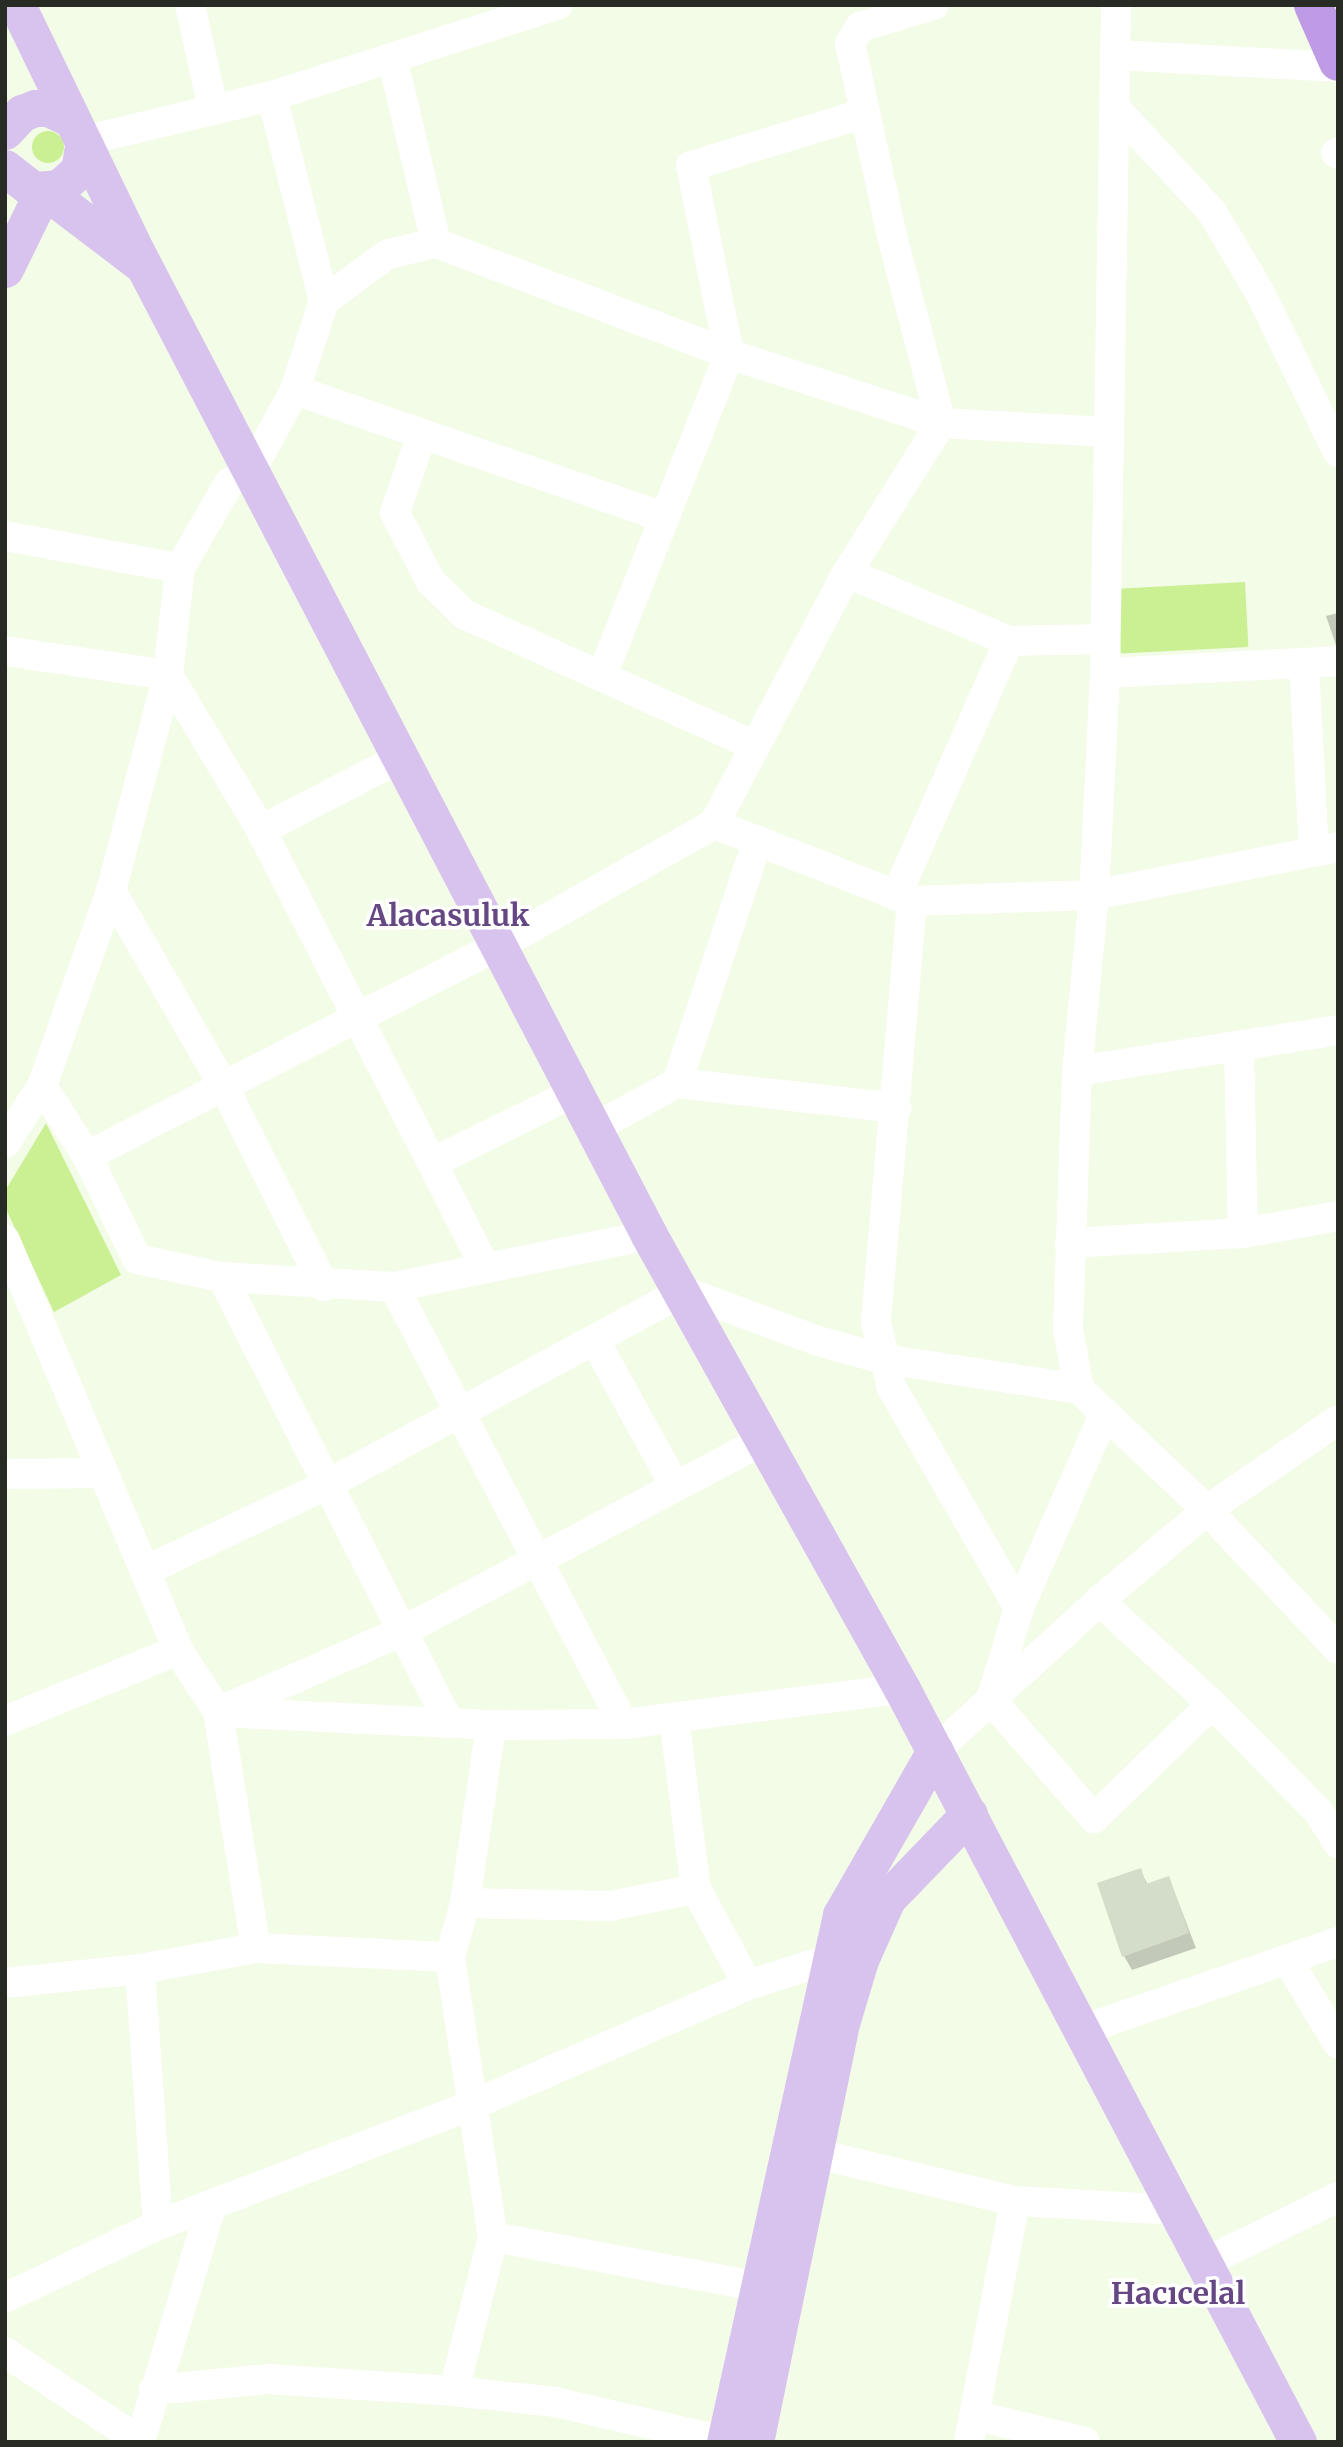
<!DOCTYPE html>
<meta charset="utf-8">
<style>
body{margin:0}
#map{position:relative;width:1343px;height:2447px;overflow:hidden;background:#f3fce7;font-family:Merriweather,serif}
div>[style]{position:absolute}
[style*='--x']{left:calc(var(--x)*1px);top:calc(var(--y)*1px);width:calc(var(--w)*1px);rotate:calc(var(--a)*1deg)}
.green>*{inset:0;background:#cbef93;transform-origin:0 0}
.round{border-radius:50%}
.shadow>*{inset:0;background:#0003}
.building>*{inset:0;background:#d4ddc9}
.minor>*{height:30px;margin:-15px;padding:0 15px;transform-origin:15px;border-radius:15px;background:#fff}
.major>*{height:37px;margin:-18.5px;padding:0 18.5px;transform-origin:18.5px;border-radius:18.5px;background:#d8c3ef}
.highway>*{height:38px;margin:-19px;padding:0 19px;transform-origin:19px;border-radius:19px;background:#be9be4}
span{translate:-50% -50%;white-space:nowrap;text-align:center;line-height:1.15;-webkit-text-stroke:7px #fff;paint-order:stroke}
.district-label{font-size:30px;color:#654783;font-weight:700}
.frame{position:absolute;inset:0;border:7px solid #282b24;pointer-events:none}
</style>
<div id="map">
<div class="green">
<i class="round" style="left:32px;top:131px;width:32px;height:32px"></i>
<i style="left:1245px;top:582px;width:65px;height:128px;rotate:87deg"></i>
<i style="clip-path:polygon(46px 1123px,121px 1275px,54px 1312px,5px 1207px,5px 1191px)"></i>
</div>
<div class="shadow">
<i style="clip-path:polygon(1338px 613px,1338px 651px,1326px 616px)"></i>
<i style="clip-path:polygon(1140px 1870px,1148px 1885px,1169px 1878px,1196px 1948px,1132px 1970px,1124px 1956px)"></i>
</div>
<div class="building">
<i style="clip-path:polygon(1141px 1868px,1146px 1884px,1169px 1876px,1189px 1933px,1122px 1957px,1097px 1883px)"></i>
</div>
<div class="minor">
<i style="--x:190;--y:5;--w:107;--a:77.5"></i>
<i style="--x:1116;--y:5;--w:668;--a:90.94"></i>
<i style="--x:1105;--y:673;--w:222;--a:92.8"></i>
<i style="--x:1094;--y:895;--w:177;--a:95.5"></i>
<i style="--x:1077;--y:1071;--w:259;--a:92"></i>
<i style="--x:1068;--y:1330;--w:60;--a:79.4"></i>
<i style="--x:1079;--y:1389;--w:176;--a:43.4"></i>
<i style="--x:1207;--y:1510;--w:191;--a:46.7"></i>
<i style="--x:1116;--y:55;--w:222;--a:3.1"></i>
<i style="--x:393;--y:61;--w:187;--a:76.7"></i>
<i style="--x:436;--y:243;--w:313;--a:20.7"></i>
<i style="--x:729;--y:354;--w:223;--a:18"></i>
<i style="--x:941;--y:423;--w:168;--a:3.1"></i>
<i style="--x:272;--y:96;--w:211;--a:75.8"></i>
<i style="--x:1116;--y:109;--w:141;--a:47"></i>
<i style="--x:1212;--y:212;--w:94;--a:59.3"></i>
<i style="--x:1260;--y:293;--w:177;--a:63.9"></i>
<i style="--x:83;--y:141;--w:194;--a:-13.4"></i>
<i style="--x:272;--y:96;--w:300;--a:-17.7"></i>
<i style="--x:1336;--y:153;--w:2;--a:-27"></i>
<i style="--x:295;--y:390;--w:390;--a:19"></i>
<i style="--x:422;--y:434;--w:83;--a:108.9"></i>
<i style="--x:395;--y:513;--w:78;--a:62.4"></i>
<i style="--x:431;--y:582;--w:46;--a:44.1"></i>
<i style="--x:464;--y:614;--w:320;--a:24.4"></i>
<i style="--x:5;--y:536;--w:178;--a:10.4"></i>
<i style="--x:847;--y:573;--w:176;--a:22.8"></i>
<i style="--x:1009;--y:641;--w:96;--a:-1.2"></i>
<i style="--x:5;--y:651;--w:165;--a:8.4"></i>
<i style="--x:168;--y:675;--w:181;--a:59"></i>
<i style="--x:261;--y:830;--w:374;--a:62.8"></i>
<i style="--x:1304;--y:663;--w:189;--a:87"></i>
<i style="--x:603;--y:673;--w:343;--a:-68.4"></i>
<i style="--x:729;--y:354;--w:192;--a:-101.4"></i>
<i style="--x:691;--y:166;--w:182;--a:-16.9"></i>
<i style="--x:1105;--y:673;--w:233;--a:-2.9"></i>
<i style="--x:714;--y:824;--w:212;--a:21.3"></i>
<i style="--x:912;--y:901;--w:182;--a:-1.9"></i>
<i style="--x:1094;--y:895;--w:249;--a:-11.1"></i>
<i style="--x:261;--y:830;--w:159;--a:-27.4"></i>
<i style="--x:111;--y:891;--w:226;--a:60"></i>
<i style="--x:224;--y:1087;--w:223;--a:63.3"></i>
<i style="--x:896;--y:896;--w:279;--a:-66.1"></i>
<i style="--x:912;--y:901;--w:424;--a:94.9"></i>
<i style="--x:876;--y:1323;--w:67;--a:76.2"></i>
<i style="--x:892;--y:1388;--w:254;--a:60"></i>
<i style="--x:1239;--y:1047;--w:186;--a:88.8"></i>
<i style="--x:1077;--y:1071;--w:264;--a:-8.9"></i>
<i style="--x:677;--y:1083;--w:221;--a:6.5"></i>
<i style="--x:42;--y:1086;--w:83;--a:57.3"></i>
<i style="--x:87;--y:1156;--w:114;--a:64.1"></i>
<i style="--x:137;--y:1259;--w:87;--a:12"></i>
<i style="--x:222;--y:1277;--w:172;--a:3.3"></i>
<i style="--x:394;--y:1287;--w:260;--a:-11.5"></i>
<i style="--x:594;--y:1128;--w:94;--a:-28.5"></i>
<i style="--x:677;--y:1083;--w:256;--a:-71.6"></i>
<i style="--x:5;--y:1143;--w:68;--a:-57"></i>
<i style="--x:42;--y:1086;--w:207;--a:-70.5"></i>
<i style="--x:111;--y:891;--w:223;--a:-75.2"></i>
<i style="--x:168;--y:675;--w:108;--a:-83.6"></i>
<i style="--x:180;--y:568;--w:98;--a:-60"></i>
<i style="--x:229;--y:483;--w:27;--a:-31"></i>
<i style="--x:252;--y:469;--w:90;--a:-61.4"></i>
<i style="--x:295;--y:390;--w:94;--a:-72"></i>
<i style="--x:324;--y:301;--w:79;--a:-36.3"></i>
<i style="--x:388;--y:254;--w:49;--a:-12.9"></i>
<i style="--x:87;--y:1156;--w:464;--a:-27.1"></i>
<i style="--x:500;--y:945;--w:246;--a:-29.5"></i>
<i style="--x:714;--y:824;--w:284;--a:-62.1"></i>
<i style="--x:847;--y:573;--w:177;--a:-57.9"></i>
<i style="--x:941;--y:423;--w:193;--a:-104.7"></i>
<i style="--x:892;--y:236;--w:197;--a:-102.3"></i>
<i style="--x:850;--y:44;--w:20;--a:-60"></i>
<i style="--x:860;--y:27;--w:77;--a:-16.6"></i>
<i style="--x:5;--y:1240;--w:445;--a:67.1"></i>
<i style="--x:178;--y:1650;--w:74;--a:57.2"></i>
<i style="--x:218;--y:1712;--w:239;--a:80.9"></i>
<i style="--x:1070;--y:1243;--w:173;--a:-3.3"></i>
<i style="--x:1243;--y:1233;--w:97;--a:-10.1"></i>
<i style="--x:485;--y:1267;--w:117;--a:-117"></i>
<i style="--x:432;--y:1163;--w:160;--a:-26.4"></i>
<i style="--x:222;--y:1277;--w:497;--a:63"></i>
<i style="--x:394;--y:1287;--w:493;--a:62.3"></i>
<i style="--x:595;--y:1341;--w:163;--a:61.1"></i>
<i style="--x:1104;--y:1415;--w:211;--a:113.8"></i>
<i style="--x:1019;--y:1608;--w:96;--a:106.9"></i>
<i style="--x:991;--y:1700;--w:157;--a:48.9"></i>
<i style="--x:1094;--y:1818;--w:164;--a:-44"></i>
<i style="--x:5;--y:1474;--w:98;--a:-0.6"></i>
<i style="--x:147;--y:1570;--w:203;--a:-25.4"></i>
<i style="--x:330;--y:1483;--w:402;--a:-28.5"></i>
<i style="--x:683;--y:1291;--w:144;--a:20.3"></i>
<i style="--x:818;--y:1341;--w:68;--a:15.3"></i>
<i style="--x:884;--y:1359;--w:197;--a:8.7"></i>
<i style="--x:1099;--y:1601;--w:153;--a:42.3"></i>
<i style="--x:1212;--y:1704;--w:151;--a:45.3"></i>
<i style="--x:1318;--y:1811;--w:38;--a:58"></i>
<i style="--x:225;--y:1709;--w:197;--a:-23.7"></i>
<i style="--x:405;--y:1630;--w:406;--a:-27.9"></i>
<i style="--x:218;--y:1712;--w:273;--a:2.7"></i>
<i style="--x:491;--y:1725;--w:132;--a:-0.4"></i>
<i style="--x:623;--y:1724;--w:281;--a:-7.2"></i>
<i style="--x:674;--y:1718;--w:172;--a:82.7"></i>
<i style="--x:696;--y:1889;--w:109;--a:61.6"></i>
<i style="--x:5;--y:1721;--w:187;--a:-22.3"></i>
<i style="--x:491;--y:1725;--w:180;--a:98.3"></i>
<i style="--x:465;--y:1903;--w:56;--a:105.5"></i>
<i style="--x:450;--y:1957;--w:283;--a:81.3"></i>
<i style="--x:935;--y:1751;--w:222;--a:-42.4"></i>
<i style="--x:1099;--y:1601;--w:141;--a:-40.1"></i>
<i style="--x:1207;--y:1510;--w:159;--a:-34.5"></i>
<i style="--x:465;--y:1903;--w:145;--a:1.2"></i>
<i style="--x:610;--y:1906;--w:88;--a:-11.2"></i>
<i style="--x:1287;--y:1959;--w:99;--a:59"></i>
<i style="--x:140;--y:1969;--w:257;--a:86"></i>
<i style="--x:5;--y:1983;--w:136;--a:-5.9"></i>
<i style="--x:140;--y:1969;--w:118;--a:-10.3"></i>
<i style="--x:256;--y:1948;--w:194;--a:2.7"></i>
<i style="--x:1082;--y:2030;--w:271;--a:-19"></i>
<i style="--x:817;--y:2154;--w:204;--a:13.4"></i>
<i style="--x:1015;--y:2201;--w:161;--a:3.2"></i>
<i style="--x:1204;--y:2263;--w:149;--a:-26.2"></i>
<i style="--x:5;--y:2298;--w:170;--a:-25.5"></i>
<i style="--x:158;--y:2225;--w:334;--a:-20.9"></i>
<i style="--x:470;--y:2106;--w:303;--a:-23.5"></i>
<i style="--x:748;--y:1985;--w:86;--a:-17.6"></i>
<i style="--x:830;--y:1959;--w:21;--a:3"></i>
<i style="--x:5;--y:2352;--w:163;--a:33.5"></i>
<i style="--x:154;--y:2390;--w:115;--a:-5.5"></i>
<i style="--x:268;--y:2379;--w:186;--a:3.7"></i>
<i style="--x:454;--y:2391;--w:102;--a:6.2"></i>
<i style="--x:555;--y:2402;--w:178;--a:13"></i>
<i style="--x:454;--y:2391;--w:159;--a:-75.8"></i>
<i style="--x:493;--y:2237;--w:271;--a:10.6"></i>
<i style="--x:977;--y:2416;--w:111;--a:13.5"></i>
<i style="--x:140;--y:2442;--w:245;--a:-73.2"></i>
<i style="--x:969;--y:2442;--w:245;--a:-79.2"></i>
</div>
<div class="major">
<i style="--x:17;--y:5;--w:276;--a:64.2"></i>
<i style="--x:137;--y:253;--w:1107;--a:62.46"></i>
<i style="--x:649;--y:1235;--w:520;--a:60.87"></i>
<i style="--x:902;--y:1689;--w:851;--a:62.26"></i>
<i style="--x:5;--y:131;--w:25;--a:-47"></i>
<i style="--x:22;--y:113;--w:14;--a:-21"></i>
<i style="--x:35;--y:108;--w:13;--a:0"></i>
<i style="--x:48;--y:108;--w:26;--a:25"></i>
<i style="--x:5;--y:168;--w:36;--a:38"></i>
<i style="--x:33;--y:190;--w:26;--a:-4"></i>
<i style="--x:59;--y:188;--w:27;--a:-42"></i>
<i style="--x:79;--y:170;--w:27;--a:-80"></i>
<i style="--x:45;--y:191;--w:121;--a:37.2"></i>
<i style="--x:5;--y:269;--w:87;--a:-64"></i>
<i style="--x:725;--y:2442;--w:540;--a:-77.59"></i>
<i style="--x:841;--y:1915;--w:189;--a:-60.2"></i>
<i style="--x:755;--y:2442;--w:431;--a:-78.4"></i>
<i style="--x:842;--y:2020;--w:63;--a:-73.3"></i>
<i style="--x:860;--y:1960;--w:67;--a:-66.1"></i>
<i style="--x:887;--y:1899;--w:118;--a:-46"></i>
</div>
<div class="highway">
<i style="--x:1313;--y:5;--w:62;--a:66.3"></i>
</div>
<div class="district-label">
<span style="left:448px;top:915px">Alacasuluk</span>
<span style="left:1178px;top:2293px">Hacıcelal</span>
</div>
<div class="frame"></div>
</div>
